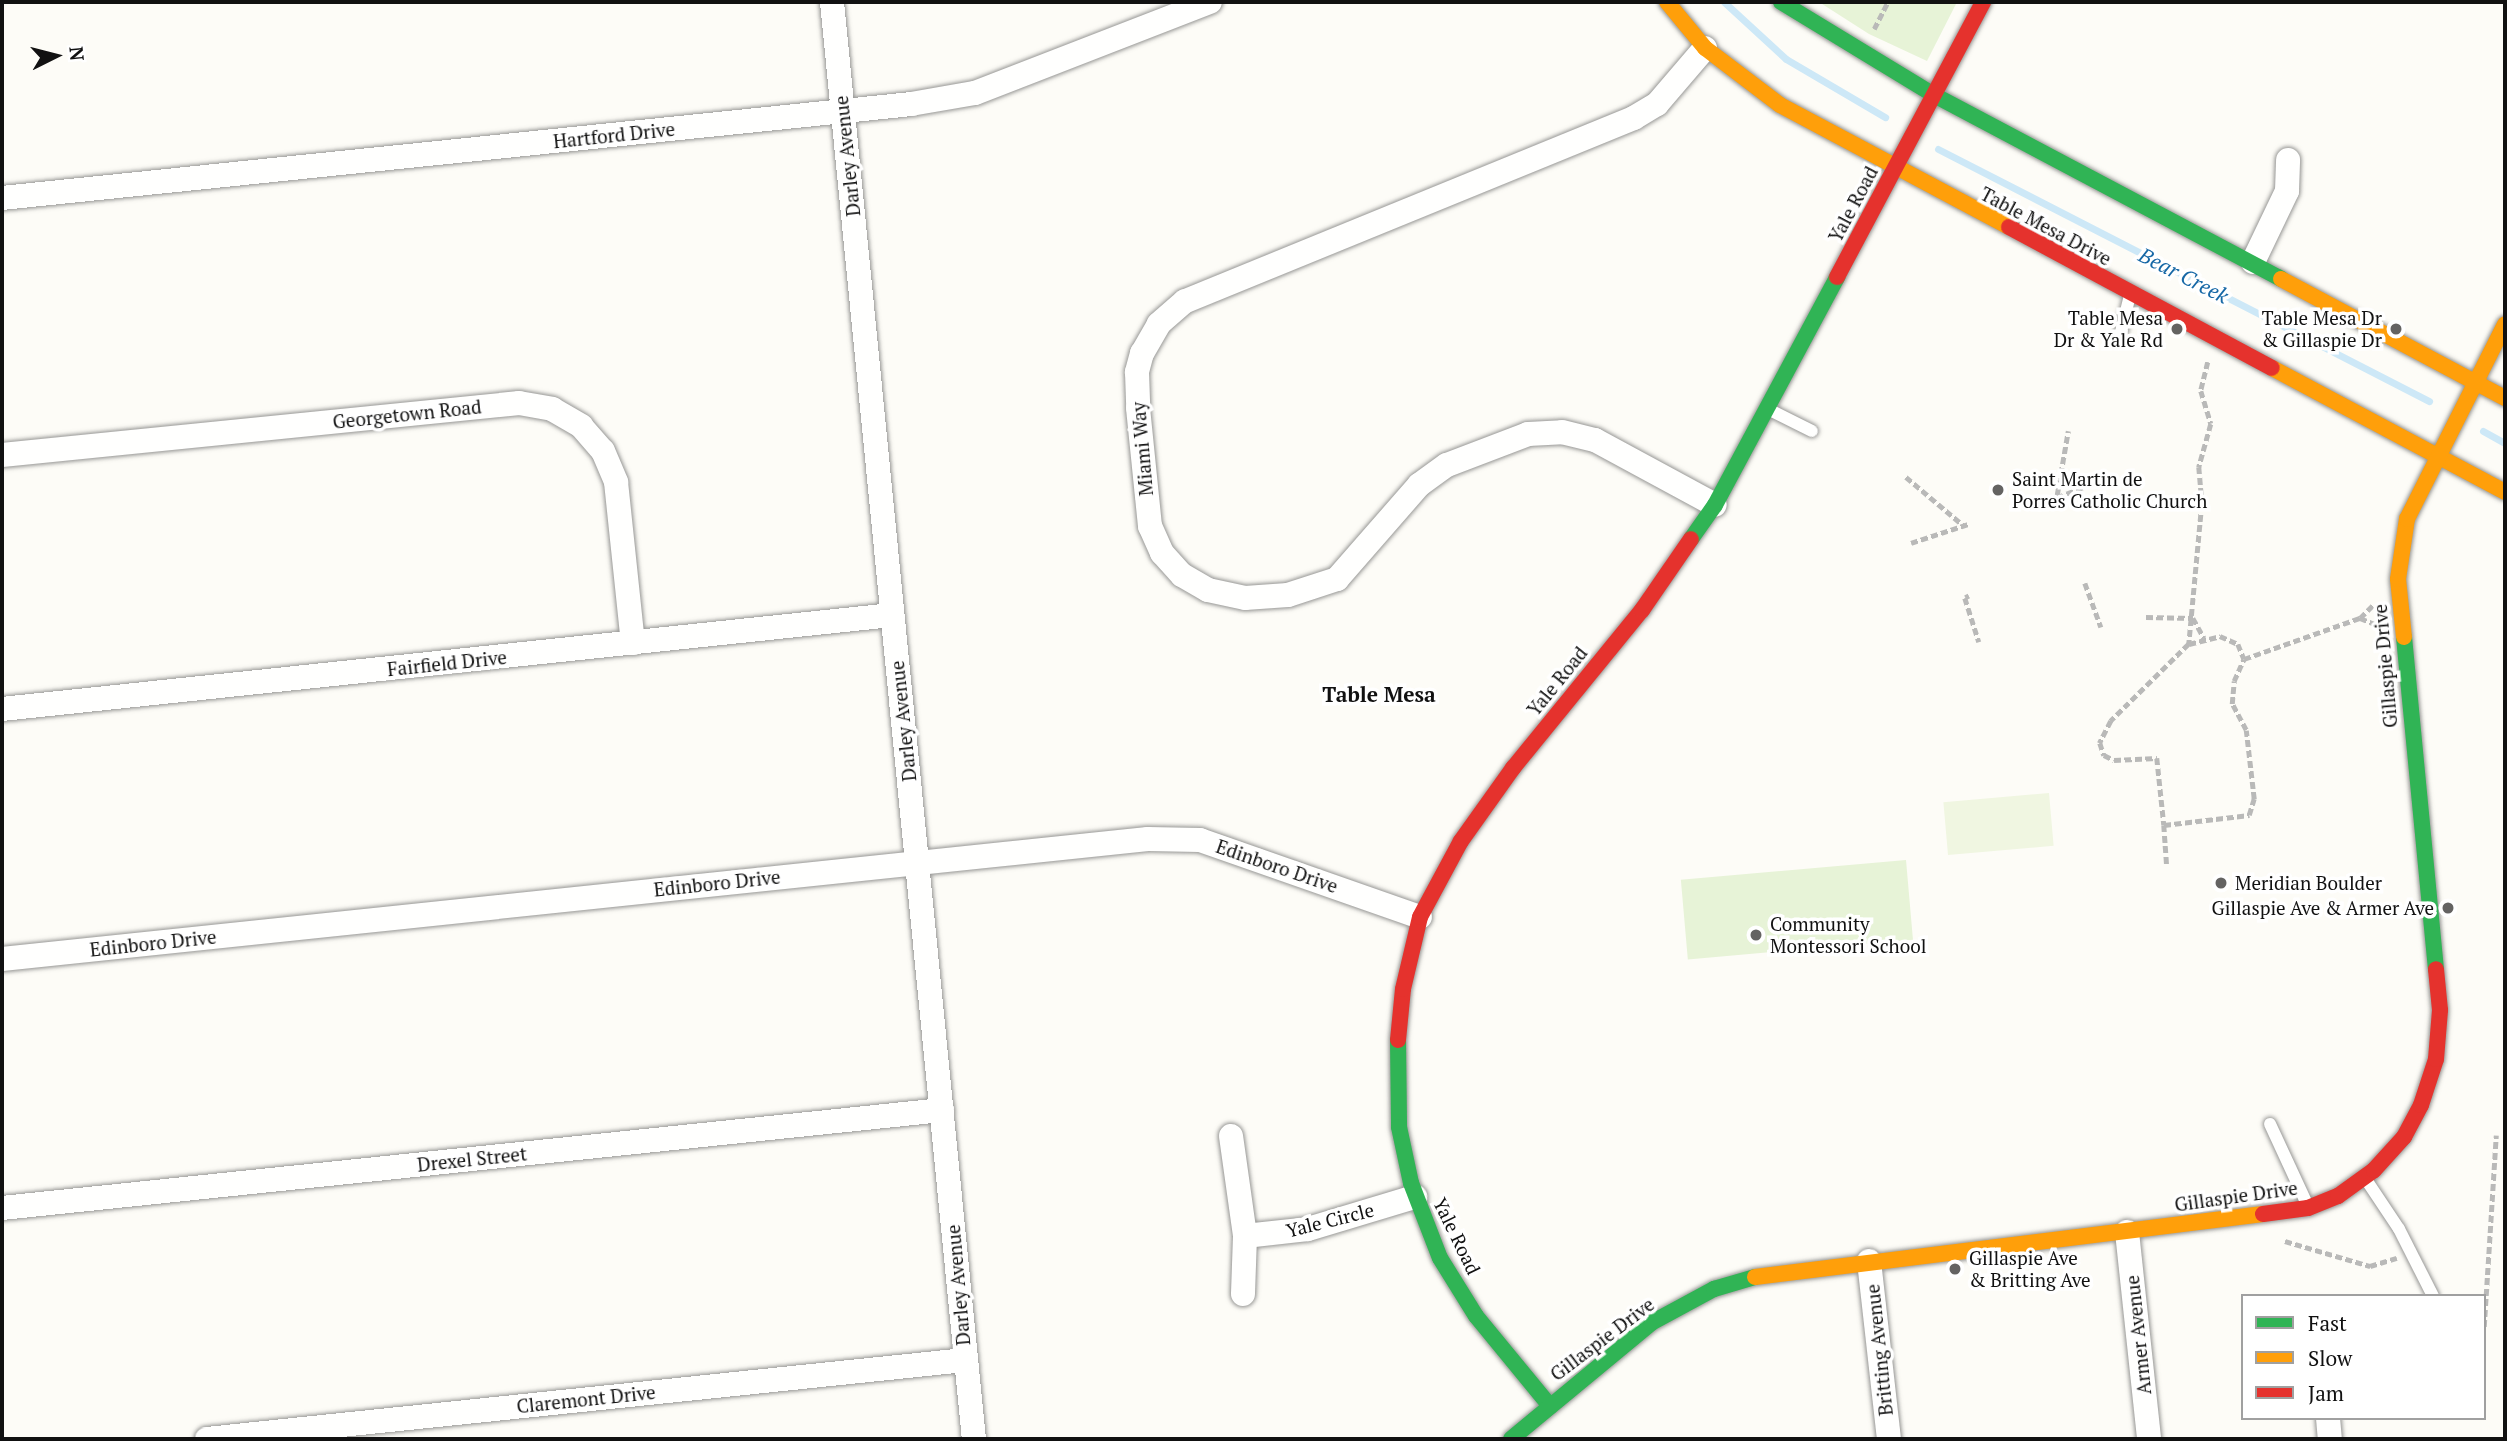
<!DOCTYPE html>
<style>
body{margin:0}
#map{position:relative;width:2507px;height:1441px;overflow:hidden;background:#fdfcf7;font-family:"PT Serif",serif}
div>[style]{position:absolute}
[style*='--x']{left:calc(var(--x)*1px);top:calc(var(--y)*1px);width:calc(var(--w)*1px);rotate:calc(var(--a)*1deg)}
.green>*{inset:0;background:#e7f3d7;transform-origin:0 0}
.pitch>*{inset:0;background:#f0f6e1;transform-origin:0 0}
.stream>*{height:7px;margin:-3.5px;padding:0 3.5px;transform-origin:3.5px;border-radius:3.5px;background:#cde8f7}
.path>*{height:4.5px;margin-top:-2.25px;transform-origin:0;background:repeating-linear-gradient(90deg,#b9b9b8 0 7px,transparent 0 10.5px)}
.roads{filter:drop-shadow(0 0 2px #979795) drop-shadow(0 0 2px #979795)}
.lane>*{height:12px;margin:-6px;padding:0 6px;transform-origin:6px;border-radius:6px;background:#fffffe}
.street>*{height:24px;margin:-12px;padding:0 12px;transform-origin:12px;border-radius:12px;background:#fffffe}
.fast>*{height:16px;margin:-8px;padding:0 8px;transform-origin:8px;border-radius:8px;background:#30b455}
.slow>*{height:16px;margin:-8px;padding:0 8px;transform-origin:8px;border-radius:8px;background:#ff9f0a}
.jam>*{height:16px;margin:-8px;padding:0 8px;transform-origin:8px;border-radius:8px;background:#e5322d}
.dots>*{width:19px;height:19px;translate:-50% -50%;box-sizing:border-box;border:4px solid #fff;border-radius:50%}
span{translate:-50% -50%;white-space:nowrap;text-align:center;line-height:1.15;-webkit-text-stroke:7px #fff;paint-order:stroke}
.street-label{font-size:19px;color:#111}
.poi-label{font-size:19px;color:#111}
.right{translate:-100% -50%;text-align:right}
.left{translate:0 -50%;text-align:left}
.water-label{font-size:21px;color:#1768a6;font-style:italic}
.neighbourhood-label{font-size:21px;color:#111;font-weight:700}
.frame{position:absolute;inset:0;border:4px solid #111;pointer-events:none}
.legend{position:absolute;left:2241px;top:1294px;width:245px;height:126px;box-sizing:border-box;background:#fff;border:2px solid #a0a0a0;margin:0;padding:9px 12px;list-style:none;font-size:21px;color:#111}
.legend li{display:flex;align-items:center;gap:14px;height:35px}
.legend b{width:35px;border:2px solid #a0a0a0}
.north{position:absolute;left:21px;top:21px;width:70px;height:70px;-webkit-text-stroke:5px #fff;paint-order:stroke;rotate:84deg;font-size:19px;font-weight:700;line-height:28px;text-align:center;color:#111}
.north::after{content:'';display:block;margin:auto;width:24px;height:32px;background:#111;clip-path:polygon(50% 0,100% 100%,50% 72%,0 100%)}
</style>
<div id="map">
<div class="green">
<i style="clip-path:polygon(1819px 2px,1957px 2px,1927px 61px,1869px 34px)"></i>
<i style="left:1906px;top:860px;width:80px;height:226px;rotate:85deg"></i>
</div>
<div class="pitch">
<i style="left:2049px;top:793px;width:53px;height:106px;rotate:85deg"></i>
</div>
<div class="stream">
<i style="--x:1724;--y:2;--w:84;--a:42.6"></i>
<i style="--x:1786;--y:59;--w:115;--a:30.4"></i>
<i style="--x:1938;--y:149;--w:552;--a:27.17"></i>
<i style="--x:2483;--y:431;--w:25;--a:29"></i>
</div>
<div class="path">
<i style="--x:1874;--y:29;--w:30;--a:-63"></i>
<i style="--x:2208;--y:362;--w:30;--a:104"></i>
<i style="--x:2201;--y:391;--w:34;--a:73"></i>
<i style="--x:2211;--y:424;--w:45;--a:105.6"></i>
<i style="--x:2199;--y:467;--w:37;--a:85"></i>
<i style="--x:2202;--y:504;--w:141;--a:95.3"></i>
<i style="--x:2189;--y:644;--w:110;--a:135.4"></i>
<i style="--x:2111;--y:721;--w:25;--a:117"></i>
<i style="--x:2100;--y:743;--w:13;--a:72"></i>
<i style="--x:2104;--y:755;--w:11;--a:27"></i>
<i style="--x:2114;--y:760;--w:43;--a:-2.7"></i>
<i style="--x:2157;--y:758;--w:67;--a:84"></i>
<i style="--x:2164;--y:825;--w:86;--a:-6.7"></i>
<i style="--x:2249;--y:815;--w:17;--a:-73"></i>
<i style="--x:2254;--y:799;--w:69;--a:-96.6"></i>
<i style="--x:2246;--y:730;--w:30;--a:-118"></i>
<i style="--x:2232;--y:704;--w:23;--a:-85"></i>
<i style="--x:2234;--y:681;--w:24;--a:-66"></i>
<i style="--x:2244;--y:659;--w:123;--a:-19.5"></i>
<i style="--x:2360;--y:618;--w:16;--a:22"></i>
<i style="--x:1906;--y:477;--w:75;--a:40.1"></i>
<i style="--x:2057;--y:495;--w:65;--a:-80.2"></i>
<i style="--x:2037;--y:505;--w:61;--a:-21.1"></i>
<i style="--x:1911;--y:543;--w:60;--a:-18.4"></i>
<i style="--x:2085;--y:583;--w:47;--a:70"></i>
<i style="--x:1969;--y:596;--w:4;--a:153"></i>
<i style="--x:1965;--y:598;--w:46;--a:72.3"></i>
<i style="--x:2146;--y:617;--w:47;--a:1.2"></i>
<i style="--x:2193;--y:618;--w:23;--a:61"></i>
<i style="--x:2360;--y:618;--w:20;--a:-45"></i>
<i style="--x:2189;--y:644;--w:32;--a:-14"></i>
<i style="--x:2220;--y:636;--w:20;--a:24"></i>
<i style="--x:2238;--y:644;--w:16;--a:68"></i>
<i style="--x:2164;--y:825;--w:39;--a:86"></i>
<i style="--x:2285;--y:1241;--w:89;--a:16.4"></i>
<i style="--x:2370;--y:1266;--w:28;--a:-17"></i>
<i style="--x:2484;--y:1327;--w:192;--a:-86.4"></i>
</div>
<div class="roads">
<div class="lane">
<i style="--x:2120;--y:336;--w:42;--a:-76.3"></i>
<i style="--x:1768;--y:409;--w:49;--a:26.6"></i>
<i style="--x:2270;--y:1124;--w:88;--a:65.2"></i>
<i style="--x:2365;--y:1178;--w:61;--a:56.3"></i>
<i style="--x:2399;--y:1229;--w:75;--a:63.1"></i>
</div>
<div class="street">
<i style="--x:832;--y:2;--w:1444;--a:84.36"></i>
<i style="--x:1705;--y:48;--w:74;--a:130.6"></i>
<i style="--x:1657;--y:104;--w:27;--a:149"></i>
<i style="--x:1634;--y:118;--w:485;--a:157.8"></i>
<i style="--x:1185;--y:301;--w:35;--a:139"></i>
<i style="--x:1159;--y:324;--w:34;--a:120"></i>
<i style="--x:1142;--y:353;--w:20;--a:105"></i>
<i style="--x:1137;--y:372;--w:36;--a:88"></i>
<i style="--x:1138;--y:408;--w:119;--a:84.2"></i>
<i style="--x:1150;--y:526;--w:30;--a:66"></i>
<i style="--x:1162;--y:553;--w:30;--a:48"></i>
<i style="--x:1182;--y:575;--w:30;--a:30"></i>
<i style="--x:1208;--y:590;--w:38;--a:12"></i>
<i style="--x:1245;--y:598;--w:43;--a:-4"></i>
<i style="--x:1288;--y:595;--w:52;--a:-18.1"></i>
<i style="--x:1337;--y:579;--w:125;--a:-48.9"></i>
<i style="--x:1419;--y:485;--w:34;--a:-36"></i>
<i style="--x:1447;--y:465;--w:87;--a:-20.9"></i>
<i style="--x:1528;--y:434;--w:34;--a:-3"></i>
<i style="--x:1562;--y:432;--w:34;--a:14"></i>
<i style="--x:1595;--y:440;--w:136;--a:28.4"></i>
<i style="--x:2;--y:198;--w:914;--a:-5.9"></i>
<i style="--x:911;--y:104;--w:65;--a:-9.8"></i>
<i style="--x:975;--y:93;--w:252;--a:-21.2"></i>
<i style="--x:2253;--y:262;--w:79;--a:-64.4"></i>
<i style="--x:2287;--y:191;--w:31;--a:-88"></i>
<i style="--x:2;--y:455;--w:520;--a:-5.74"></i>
<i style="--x:519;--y:403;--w:34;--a:10"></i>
<i style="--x:552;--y:409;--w:34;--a:30"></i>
<i style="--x:581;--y:426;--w:33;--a:49"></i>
<i style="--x:603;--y:451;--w:34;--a:67"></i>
<i style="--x:616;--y:482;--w:162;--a:84"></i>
<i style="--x:2;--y:709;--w:895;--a:-6.03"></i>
<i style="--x:2;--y:959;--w:1152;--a:-5.98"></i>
<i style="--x:1148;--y:839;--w:52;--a:1.1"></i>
<i style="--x:1200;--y:840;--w:233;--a:19.3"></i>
<i style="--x:1231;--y:1136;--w:101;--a:82"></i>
<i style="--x:1245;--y:1236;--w:58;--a:92"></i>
<i style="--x:2;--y:1208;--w:945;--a:-5.95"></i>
<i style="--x:2127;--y:1232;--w:208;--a:83.9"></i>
<i style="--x:1245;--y:1236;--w:63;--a:-6.3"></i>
<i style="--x:1308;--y:1229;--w:112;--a:-16.7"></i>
<i style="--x:1869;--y:1261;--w:179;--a:83.6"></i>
<i style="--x:2328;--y:1418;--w:21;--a:85"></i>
<i style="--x:207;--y:1439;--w:762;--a:-5.95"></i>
</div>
<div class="fast">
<i style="--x:1781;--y:2;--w:179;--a:31.3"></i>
<i style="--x:1934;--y:95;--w:393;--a:27.9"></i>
<i style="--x:1691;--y:539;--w:42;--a:-54.8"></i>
<i style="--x:1715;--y:505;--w:259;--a:-61.8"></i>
<i style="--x:2404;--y:637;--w:334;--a:84.5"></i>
<i style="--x:1398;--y:1040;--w:87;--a:89.3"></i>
<i style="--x:1399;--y:1127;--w:57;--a:77.9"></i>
<i style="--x:1411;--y:1183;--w:80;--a:68.9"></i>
<i style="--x:1440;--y:1258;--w:68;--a:58.2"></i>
<i style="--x:1476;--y:1316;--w:117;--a:50.6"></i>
<i style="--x:1511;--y:1439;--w:182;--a:-39.6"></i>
<i style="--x:1651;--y:1323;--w:72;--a:-28.4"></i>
<i style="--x:1714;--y:1289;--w:43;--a:-16.3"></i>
</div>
<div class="slow">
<i style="--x:1667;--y:2;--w:60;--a:50.4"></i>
<i style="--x:1705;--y:48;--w:94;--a:37.2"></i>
<i style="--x:1780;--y:105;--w:259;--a:28"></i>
<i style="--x:2281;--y:279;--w:254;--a:28"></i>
<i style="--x:2272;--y:368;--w:264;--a:28"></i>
<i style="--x:2404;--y:637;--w:58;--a:-95.9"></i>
<i style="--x:2398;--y:579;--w:61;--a:-81.5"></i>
<i style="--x:2407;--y:519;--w:218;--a:-63.3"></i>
<i style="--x:1755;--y:1277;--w:512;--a:-7.07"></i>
</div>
<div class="jam">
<i style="--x:2009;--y:227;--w:298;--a:28.2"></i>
<i style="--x:1837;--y:277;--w:311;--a:-62"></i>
<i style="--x:1398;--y:1040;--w:51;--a:-84.4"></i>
<i style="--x:1403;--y:989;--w:74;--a:-76.7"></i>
<i style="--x:1420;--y:917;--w:86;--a:-61.7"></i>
<i style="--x:1461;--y:841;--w:90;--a:-54.5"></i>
<i style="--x:1513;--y:768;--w:204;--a:-50.8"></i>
<i style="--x:1642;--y:610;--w:86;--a:-55.4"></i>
<i style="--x:2263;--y:1214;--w:45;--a:-7.6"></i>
<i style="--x:2308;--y:1208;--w:32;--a:-22"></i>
<i style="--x:2338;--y:1196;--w:44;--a:-35.8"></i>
<i style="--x:2374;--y:1170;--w:45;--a:-47.7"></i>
<i style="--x:2404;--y:1137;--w:36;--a:-62"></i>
<i style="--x:2421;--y:1105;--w:48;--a:-71.9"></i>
<i style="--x:2436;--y:1059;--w:49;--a:-85.3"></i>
<i style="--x:2440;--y:1010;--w:41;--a:-95.6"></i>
</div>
</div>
<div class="dots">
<i style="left:2177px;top:329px;background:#646362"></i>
<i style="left:2396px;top:329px;background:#646362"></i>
<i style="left:1998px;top:490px;background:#646362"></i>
<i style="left:2221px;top:883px;background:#646362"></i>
<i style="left:2448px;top:908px;background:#646362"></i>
<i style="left:1756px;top:935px;background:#646362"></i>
<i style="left:1955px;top:1269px;background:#646362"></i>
</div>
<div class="street-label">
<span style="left:614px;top:135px;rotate:-6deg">Hartford Drive</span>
<span style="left:847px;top:156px;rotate:-96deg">Darley Avenue</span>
<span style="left:1853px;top:204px;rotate:-62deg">Yale Road</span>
<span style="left:2046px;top:226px;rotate:28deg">Table Mesa Drive</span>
<span style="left:407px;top:414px;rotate:-6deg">Georgetown Road</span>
<span style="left:1142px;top:449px;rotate:-95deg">Miami Way</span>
<span style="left:447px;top:663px;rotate:-6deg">Fairfield Drive</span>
<span style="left:2385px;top:666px;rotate:-95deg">Gillaspie Drive</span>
<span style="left:1557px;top:681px;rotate:-51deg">Yale Road</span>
<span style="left:903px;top:721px;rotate:-96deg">Darley Avenue</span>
<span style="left:1277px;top:866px;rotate:19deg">Edinboro Drive</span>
<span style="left:717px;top:883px;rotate:-6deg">Edinboro Drive</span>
<span style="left:153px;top:943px;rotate:-6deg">Edinboro Drive</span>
<span style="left:472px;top:1159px;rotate:-6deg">Drexel Street</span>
<span style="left:2236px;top:1196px;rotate:-8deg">Gillaspie Drive</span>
<span style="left:1330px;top:1220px;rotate:-14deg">Yale Circle</span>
<span style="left:1457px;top:1236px;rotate:64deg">Yale Road</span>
<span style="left:958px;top:1285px;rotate:-95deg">Darley Avenue</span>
<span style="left:2138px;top:1335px;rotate:-96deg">Armer Avenue</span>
<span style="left:1602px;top:1339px;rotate:-37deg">Gillaspie Drive</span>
<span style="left:1879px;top:1350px;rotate:-96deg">Britting Avenue</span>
<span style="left:586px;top:1399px;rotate:-6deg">Claremont Drive</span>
</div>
<div class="poi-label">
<span class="right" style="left:2163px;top:329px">Table Mesa<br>Dr &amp; Yale Rd</span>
<span class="right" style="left:2382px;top:329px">Table Mesa Dr<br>&amp; Gillaspie Dr</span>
<span class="left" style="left:2012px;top:490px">Saint Martin de<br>Porres Catholic Church</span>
<span class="left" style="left:2235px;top:883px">Meridian Boulder</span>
<span class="right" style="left:2434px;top:908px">Gillaspie Ave &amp; Armer Ave</span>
<span class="left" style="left:1770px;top:935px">Community<br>Montessori School</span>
<span class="left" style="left:1969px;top:1269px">Gillaspie Ave<br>&amp; Britting Ave</span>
</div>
<div class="water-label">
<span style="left:2184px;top:275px;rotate:27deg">Bear Creek</span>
</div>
<div class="neighbourhood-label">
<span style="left:1379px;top:694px">Table Mesa</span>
</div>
<div class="frame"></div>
<ul class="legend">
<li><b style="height:9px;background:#30b455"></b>Fast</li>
<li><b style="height:9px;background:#ff9f0a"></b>Slow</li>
<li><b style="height:9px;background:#e5322d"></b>Jam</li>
</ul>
<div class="north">N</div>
</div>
